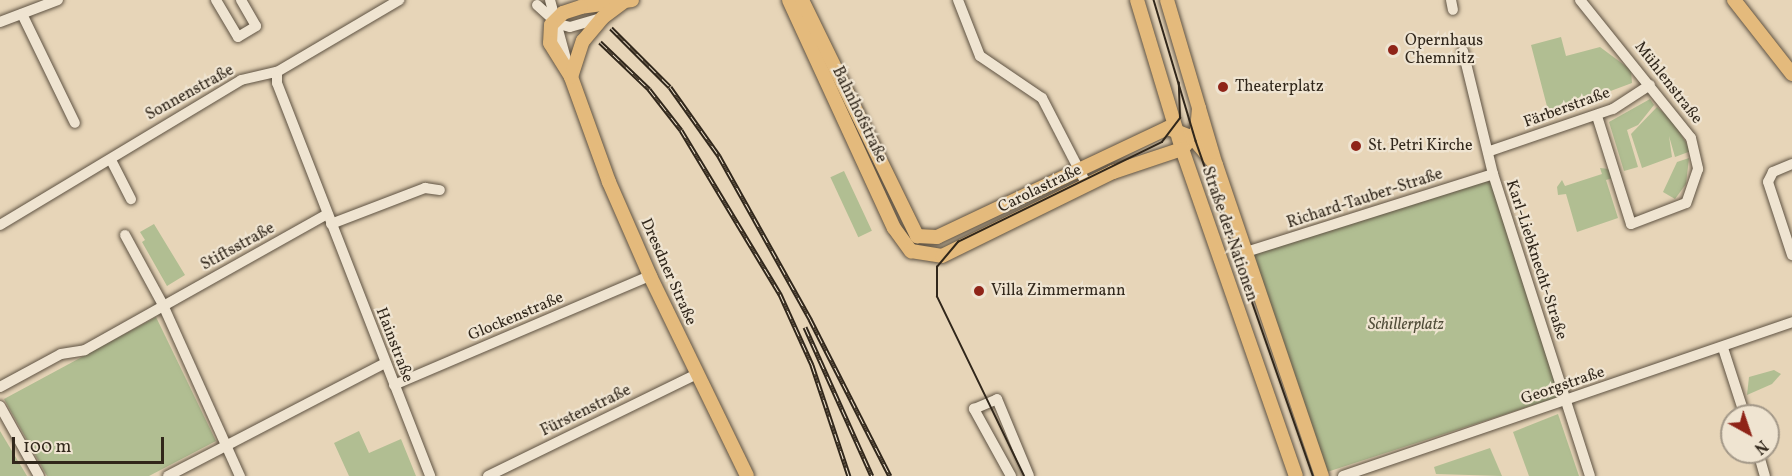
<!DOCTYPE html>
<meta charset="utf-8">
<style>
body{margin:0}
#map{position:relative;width:1792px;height:476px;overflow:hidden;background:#e7d5b8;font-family:Vollkorn,serif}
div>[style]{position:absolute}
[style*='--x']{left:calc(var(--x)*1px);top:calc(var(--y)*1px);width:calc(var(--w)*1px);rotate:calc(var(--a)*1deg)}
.green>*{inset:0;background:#b1be92;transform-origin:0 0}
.roads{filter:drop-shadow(0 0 2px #5e5242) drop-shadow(0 0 2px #5e5242)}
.minor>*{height:10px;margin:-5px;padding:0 5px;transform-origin:5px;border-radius:5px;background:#efe4d1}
.major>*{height:14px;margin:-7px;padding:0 7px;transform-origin:7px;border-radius:7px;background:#e4ba7c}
.tram>*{height:1.5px;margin:-0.75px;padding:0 0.75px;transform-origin:0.75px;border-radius:0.75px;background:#31271b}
.rail>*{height:5px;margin-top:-2.5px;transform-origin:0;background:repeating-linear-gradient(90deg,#efe4d1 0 9px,#31271b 0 18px);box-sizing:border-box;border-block:2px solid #31271b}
.dots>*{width:16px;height:16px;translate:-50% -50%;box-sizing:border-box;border:3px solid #efe4d1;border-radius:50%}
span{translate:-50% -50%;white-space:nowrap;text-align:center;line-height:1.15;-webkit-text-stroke:4.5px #efe4d1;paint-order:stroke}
.poi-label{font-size:16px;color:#31271b}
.left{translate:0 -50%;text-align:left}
.street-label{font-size:16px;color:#31271b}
.park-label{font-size:16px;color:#514d39;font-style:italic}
.north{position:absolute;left:1720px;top:404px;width:60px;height:60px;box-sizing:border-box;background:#efe4d1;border:2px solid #a39888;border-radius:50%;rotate:140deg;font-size:16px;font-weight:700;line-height:24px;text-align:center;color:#31271b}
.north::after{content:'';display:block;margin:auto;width:21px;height:27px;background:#8f2418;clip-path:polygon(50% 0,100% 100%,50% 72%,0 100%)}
.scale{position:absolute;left:12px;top:437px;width:152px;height:27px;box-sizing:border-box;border:3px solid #31271b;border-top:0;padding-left:8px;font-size:18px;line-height:21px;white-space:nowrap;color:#31271b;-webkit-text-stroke:4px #efe4d1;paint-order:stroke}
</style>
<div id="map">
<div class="green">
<i style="clip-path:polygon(1561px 37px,1566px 56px,1600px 47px,1631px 70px,1632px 83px,1549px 114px,1531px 45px)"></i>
<i style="clip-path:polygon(1650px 99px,1654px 105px,1638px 125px,1627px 130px,1638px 167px,1624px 171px,1609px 122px)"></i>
<i style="clip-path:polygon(1657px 107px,1673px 121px,1691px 151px,1675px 157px,1669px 136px,1672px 157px,1642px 168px,1631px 134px)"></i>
<i style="clip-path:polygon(1689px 158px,1686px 184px,1675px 199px,1663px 192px,1677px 162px)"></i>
<i style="clip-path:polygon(1600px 168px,1609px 169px,1613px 178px,1606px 180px,1618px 218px,1577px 232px,1566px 194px,1558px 195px,1557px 187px,1562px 180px,1565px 186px,1602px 174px)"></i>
<i style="left:844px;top:171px;width:66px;height:15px;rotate:65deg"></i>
<i style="left:1491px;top:177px;width:230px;height:252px;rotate:72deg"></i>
<i style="clip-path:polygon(154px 224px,185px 275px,167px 286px,142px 242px,145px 240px,140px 232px)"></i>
<i style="clip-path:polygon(156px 317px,216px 441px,149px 476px,47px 476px,4px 399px)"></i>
<i style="clip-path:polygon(1774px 370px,1781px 374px,1772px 384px,1747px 395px,1749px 377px)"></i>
<i style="clip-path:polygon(1558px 414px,1579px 476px,1529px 476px,1513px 432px)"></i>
<i style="clip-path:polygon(0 431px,27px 476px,0 476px)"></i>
<i style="clip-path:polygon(359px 431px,369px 453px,401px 439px,416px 476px,349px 476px,334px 443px)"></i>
<i style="clip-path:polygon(1490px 448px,1502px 476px,1436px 474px,1434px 467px)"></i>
</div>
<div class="roads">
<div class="minor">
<i style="--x:216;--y:0;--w:43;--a:59.3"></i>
<i style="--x:238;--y:37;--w:21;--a:-31"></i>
<i style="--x:256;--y:26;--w:30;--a:-120"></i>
<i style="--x:550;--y:0;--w:73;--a:74.8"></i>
<i style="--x:958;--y:0;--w:60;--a:68.6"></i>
<i style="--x:980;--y:56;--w:75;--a:34.1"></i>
<i style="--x:1042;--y:98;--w:98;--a:62.7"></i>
<i style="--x:1451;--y:0;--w:10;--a:79"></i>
<i style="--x:1580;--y:0;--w:177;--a:51.2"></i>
<i style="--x:1691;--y:138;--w:32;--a:77"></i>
<i style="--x:1698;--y:169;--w:36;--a:109"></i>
<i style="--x:1686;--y:203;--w:59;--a:159.1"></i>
<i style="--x:1631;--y:224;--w:113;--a:-107.5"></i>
<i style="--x:537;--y:5;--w:28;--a:42"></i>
<i style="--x:558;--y:24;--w:12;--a:14"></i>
<i style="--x:570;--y:27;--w:33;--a:-16"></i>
<i style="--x:22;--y:14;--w:121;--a:64.1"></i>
<i style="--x:0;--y:22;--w:62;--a:-20.8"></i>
<i style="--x:1463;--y:51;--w:127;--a:76.3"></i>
<i style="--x:1493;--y:174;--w:317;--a:72.2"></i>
<i style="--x:277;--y:72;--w:11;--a:90"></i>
<i style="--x:277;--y:83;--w:422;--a:68.7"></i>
<i style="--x:1490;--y:151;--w:130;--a:-18.9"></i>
<i style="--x:1613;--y:109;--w:44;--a:-33"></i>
<i style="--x:111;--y:160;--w:44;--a:62.9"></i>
<i style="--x:1792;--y:164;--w:21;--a:157"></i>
<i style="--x:1773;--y:172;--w:11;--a:117"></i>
<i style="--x:1768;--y:182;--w:77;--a:71.8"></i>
<i style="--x:331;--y:224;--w:101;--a:-21"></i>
<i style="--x:425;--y:188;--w:15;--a:8"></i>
<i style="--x:0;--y:225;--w:281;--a:-31"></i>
<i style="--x:241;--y:80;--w:37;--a:-13"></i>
<i style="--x:277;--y:72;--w:142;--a:-30.5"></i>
<i style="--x:125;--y:235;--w:80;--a:61.5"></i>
<i style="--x:163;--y:305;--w:188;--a:65.8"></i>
<i style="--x:1246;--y:252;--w:259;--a:-17.5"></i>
<i style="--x:1723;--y:348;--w:71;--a:72.1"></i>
<i style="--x:394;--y:385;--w:278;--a:-23.1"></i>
<i style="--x:0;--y:387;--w:69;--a:-28.4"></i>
<i style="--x:61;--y:354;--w:24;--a:-9"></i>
<i style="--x:85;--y:350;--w:278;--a:-29.3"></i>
<i style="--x:0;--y:406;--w:80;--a:60.9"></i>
<i style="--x:1758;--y:452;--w:25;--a:74"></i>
<i style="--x:168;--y:476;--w:245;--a:-27.5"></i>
<i style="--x:488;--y:476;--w:233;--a:-26"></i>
<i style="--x:1011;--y:476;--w:77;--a:-118.9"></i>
<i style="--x:974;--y:409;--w:25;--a:-23"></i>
<i style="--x:997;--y:399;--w:83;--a:67.4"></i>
<i style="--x:1343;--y:476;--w:475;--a:-18.9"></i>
</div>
<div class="major">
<i style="--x:632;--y:0;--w:51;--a:172.2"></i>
<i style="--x:581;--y:7;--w:19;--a:162"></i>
<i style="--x:563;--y:13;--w:17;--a:135"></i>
<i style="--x:551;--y:25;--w:18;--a:93"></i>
<i style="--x:550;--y:43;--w:40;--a:58"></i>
<i style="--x:571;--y:77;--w:112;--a:70.1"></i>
<i style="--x:609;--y:182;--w:103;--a:66.4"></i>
<i style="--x:650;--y:276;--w:222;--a:64.1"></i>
<i style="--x:789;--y:0;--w:251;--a:65.3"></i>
<i style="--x:894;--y:228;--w:29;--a:54"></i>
<i style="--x:911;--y:251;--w:31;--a:9"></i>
<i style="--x:942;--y:256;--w:191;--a:-26.2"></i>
<i style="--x:1113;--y:172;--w:73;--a:-18.4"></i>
<i style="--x:1182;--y:149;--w:23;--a:-50"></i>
<i style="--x:1197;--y:131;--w:23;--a:-85"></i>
<i style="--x:802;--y:0;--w:263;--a:64"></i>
<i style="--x:917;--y:236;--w:20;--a:3"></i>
<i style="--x:937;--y:237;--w:255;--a:-25.3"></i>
<i style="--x:1168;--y:128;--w:27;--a:22"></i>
<i style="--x:1193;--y:138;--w:35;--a:50"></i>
<i style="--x:1137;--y:0;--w:156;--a:73.2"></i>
<i style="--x:1182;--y:149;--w:346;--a:70.8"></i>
<i style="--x:1167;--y:0;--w:172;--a:73.5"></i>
<i style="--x:1216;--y:165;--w:329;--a:71.2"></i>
<i style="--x:1734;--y:0;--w:94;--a:51.9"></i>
<i style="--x:571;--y:77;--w:38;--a:-72"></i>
<i style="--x:583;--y:41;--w:30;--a:-50"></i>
<i style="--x:602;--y:18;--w:26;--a:-37"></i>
</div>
</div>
<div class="tram">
<i style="--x:1154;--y:0;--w:147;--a:73.4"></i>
<i style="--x:1196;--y:141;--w:355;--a:70.7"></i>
<i style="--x:1024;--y:476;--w:199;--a:-115.9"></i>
<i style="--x:937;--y:297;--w:30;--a:-90"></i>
<i style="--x:937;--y:267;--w:33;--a:-50"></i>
<i style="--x:958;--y:242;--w:227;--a:-26.1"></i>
<i style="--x:1162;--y:142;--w:30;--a:-53"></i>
<i style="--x:1180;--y:118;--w:35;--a:-92"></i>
</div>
<div class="rail">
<i style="--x:611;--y:28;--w:83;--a:45"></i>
<i style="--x:670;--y:87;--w:85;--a:54.6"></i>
<i style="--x:719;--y:156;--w:187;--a:60.8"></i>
<i style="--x:810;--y:319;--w:176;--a:63"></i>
<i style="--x:600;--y:42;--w:68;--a:43.8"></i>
<i style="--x:649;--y:89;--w:52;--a:52"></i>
<i style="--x:681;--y:130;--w:192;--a:58.9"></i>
<i style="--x:780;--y:294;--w:78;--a:65.7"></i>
<i style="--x:812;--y:365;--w:117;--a:71.6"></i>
<i style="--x:805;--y:327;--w:163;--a:65.8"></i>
</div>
<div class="dots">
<i style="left:1393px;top:50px;background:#8f2418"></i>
<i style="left:1223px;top:87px;background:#8f2418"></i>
<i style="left:1356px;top:146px;background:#8f2418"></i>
<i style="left:979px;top:291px;background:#8f2418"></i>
</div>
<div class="poi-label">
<span class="left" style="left:1405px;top:50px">Opernhaus<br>Chemnitz</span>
<span class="left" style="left:1235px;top:87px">Theaterplatz</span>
<span class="left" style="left:1368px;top:146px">St. Petri Kirche</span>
<span class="left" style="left:991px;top:291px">Villa Zimmermann</span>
</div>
<div class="street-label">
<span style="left:1668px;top:83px;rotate:52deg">Mühlenstraße</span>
<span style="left:190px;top:93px;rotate:-29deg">Sonnenstraße</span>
<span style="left:1567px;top:108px;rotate:-20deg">Färberstraße</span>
<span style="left:859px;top:115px;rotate:64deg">Bahnhofstraße</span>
<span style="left:1040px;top:189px;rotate:-26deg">Carolastraße</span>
<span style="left:1365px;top:199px;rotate:-18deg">Richard-Tauber-Straße</span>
<span style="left:1229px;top:234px;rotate:71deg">Straße der Nationen</span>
<span style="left:238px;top:247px;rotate:-29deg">Stiftsstraße</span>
<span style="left:1536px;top:260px;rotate:72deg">Karl-Liebknecht-Straße</span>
<span style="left:668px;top:272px;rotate:66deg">Dresdner Straße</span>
<span style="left:516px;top:317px;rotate:-23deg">Glockenstraße</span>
<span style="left:394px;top:345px;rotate:69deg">Hainstraße</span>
<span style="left:1563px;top:386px;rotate:-19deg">Georgstraße</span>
<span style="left:586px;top:411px;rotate:-26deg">Fürstenstraße</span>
</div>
<div class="park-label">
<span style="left:1406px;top:325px">Schillerplatz</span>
</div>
<div class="north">N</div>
<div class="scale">100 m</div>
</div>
